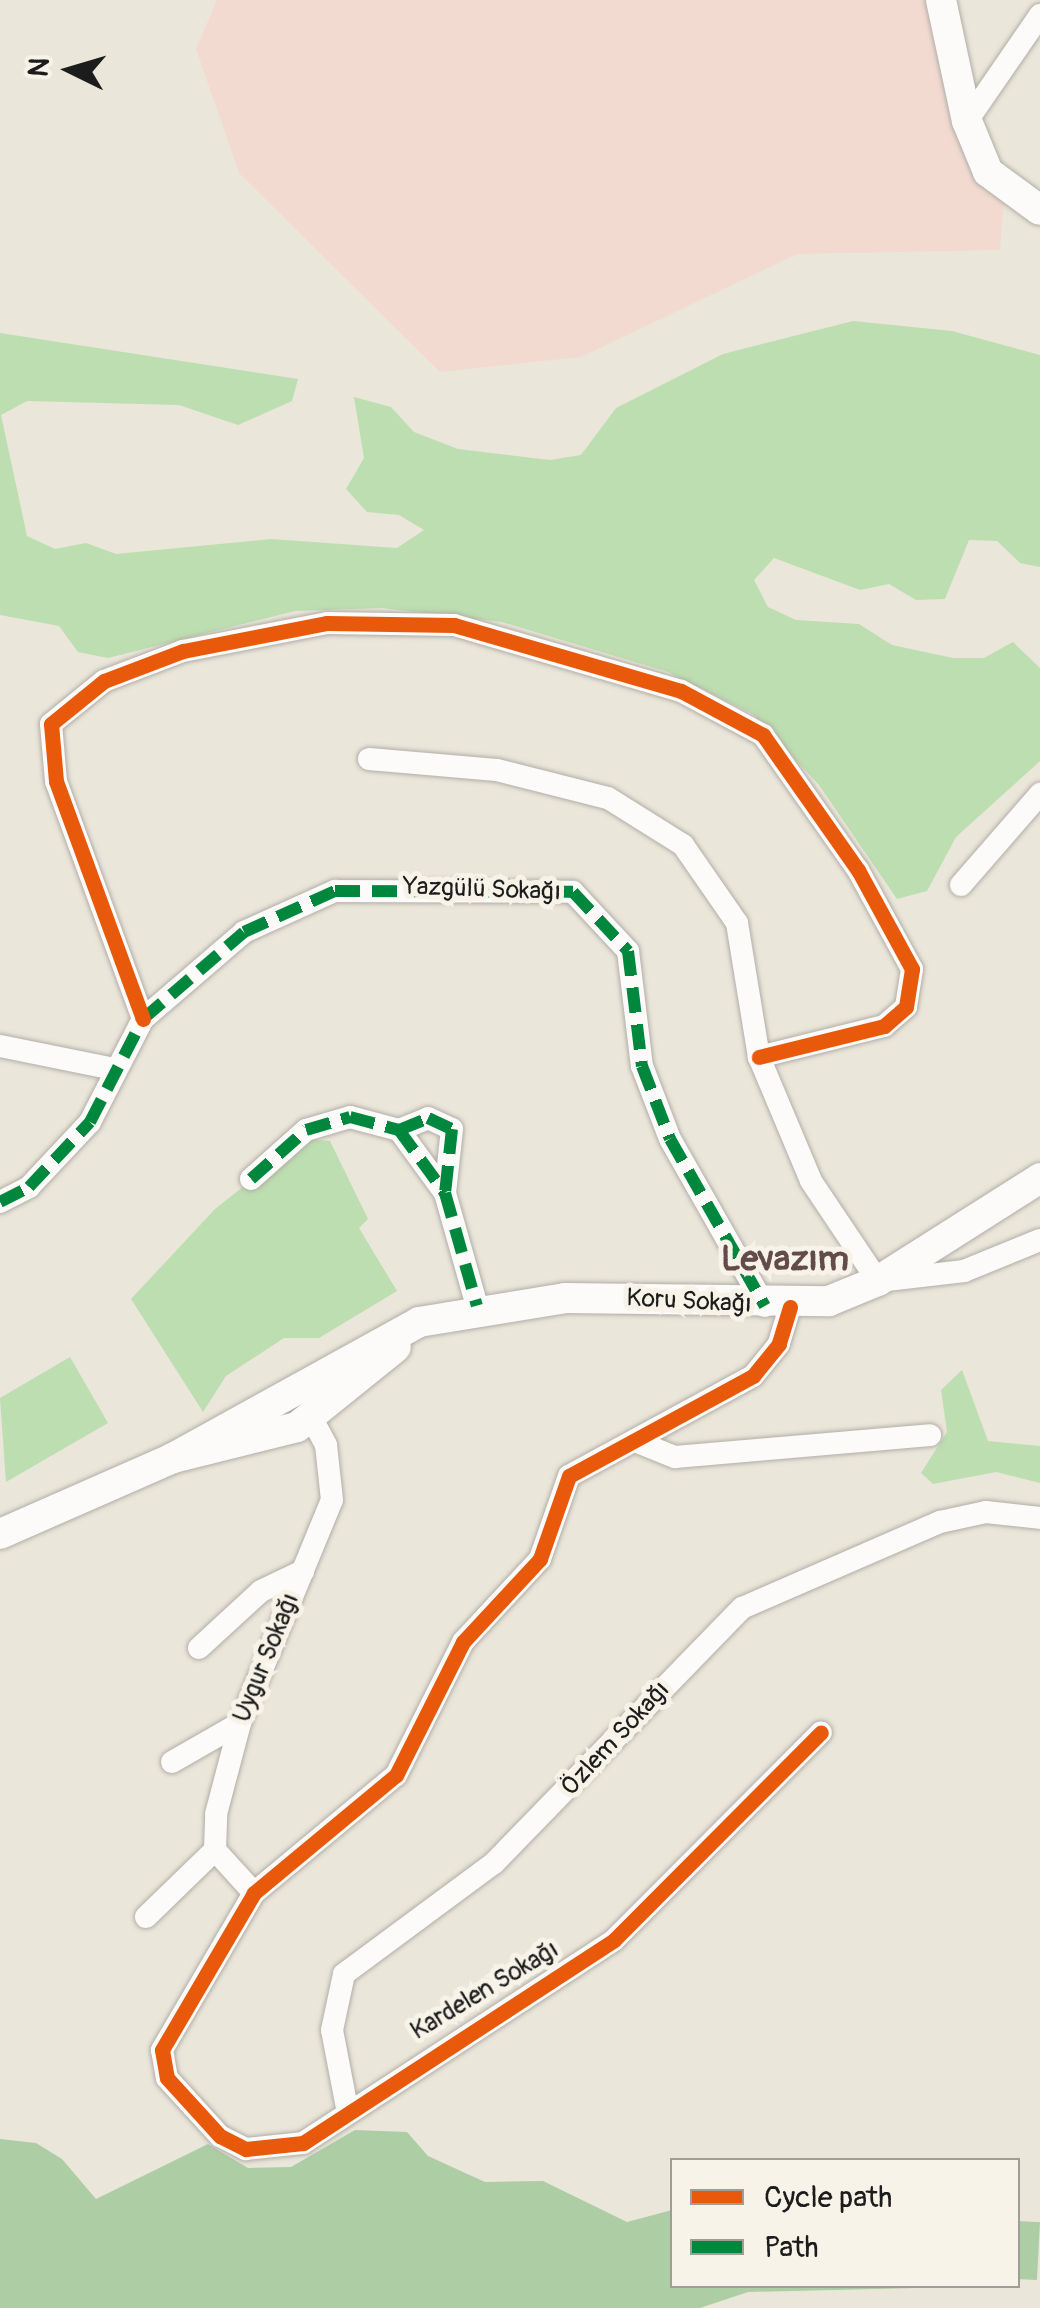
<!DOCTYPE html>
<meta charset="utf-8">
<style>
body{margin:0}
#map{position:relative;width:1040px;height:2308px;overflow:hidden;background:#ebe6da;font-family:Pangolin,sans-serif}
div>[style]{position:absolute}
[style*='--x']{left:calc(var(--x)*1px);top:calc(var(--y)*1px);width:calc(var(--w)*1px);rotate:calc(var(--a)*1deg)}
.built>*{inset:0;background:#f2dad1}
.green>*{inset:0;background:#bddeb0}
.forest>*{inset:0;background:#adcda5;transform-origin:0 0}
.roads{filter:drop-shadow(0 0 2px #b1aea7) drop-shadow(0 0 2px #b1aea7)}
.minor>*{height:22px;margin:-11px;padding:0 11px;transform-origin:11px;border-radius:11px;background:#fcfbf9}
.tertiary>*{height:30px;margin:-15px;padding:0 15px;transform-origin:15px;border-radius:15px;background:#fcfbf9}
.quiet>*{height:12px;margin-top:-6px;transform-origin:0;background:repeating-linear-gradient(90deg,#00873e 0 25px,transparent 0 37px)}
.cycleway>*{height:15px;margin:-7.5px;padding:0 7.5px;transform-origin:7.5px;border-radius:7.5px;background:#e8590c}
span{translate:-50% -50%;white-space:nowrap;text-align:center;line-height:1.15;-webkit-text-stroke:10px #f7f3e8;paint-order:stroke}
.street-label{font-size:25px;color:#1c1c1c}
.district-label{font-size:35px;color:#634b4a;font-weight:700}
.legend{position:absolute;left:670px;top:2158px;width:350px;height:130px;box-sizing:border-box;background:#f7f3e8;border:2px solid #9f9d96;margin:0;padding:12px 18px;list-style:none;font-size:30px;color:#1c1c1c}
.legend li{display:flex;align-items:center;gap:20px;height:50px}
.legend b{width:50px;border:2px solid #9f9d96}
.north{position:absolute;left:20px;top:20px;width:100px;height:100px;-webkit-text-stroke:8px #f7f3e8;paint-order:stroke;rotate:275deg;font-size:28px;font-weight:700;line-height:40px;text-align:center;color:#1c1c1c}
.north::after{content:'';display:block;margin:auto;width:35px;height:45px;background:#1c1c1c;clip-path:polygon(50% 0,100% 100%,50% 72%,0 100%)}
</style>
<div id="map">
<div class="built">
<i style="clip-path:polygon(217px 0,927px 0,1004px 198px,1000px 250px,797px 254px,581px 357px,440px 372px,239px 173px,196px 49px)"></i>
</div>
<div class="green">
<i style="clip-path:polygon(853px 321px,952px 331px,1040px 355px,1040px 567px,1020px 563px,997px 541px,969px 540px,945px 599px,916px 600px,889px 584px,860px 590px,774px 558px,754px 580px,768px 607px,796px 620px,859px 624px,892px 645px,953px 658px,984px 658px,1013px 642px,1040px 668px,1040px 761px,956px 837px,927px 891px,897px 899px,819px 785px,753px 714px,668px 672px,502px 622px,382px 608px,295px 611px,108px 658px,78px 652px,59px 626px,0 615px,0 333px,298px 379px,292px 401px,238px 425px,179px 405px,27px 401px,1px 415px,27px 536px,55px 549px,86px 543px,116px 554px,271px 539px,397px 548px,424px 530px,399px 515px,367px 512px,346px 489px,364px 458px,354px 397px,391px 407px,414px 432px,458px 449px,550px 460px,581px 455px,616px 408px,723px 354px)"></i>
<i style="clip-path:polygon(303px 1139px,330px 1141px,368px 1219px,359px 1228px,397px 1291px,319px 1338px,284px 1338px,226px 1376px,203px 1412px,131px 1299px,215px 1209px)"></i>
<i style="clip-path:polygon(70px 1357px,108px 1423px,6px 1482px,0 1398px)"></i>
<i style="clip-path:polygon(962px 1370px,988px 1441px,1040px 1446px,1040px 1483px,996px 1472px,933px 1484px,921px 1473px,947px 1432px,941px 1390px)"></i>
</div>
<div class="forest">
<i style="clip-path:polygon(355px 2130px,407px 2132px,428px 2156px,485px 2182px,543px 2181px,627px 2222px,672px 2210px,672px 2286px,999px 2286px,748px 2292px,700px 2308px,0 2308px,0 2139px,36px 2143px,62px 2159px,96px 2199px,208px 2144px,248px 2168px,291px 2167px)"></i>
<i style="left:1018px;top:2221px;width:22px;height:58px;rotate:3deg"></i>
</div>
<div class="roads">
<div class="minor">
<i style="--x:967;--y:121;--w:129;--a:-55.4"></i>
<i style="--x:369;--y:759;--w:128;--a:4.9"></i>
<i style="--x:497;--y:770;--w:114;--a:14.2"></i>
<i style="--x:608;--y:798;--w:89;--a:32.1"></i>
<i style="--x:683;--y:845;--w:95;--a:55.3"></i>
<i style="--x:737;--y:923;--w:136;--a:80.7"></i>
<i style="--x:759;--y:1057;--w:134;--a:67.2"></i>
<i style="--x:811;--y:1181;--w:120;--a:56.2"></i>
<i style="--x:878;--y:1281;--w:87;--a:-6.6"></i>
<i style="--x:964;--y:1271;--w:82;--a:-22.2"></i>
<i style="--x:961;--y:885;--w:121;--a:-49"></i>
<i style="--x:143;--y:1019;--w:253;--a:-110.1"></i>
<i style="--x:56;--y:781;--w:57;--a:-95"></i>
<i style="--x:51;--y:724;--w:68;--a:-39.1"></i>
<i style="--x:104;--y:681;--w:85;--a:-20.8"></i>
<i style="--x:183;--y:651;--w:147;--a:-11"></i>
<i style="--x:327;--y:623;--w:127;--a:0.9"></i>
<i style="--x:454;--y:625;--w:236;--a:16.2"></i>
<i style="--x:681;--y:691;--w:93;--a:28.2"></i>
<i style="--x:763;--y:735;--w:165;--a:54.9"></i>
<i style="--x:858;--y:870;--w:113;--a:61.4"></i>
<i style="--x:912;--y:969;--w:38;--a:99"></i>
<i style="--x:906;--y:1007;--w:29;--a:139"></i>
<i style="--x:884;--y:1026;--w:129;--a:166.1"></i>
<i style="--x:0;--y:1046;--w:116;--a:11.4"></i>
<i style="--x:399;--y:1130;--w:31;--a:-22"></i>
<i style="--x:428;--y:1118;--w:26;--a:25"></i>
<i style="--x:452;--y:1129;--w:64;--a:96.2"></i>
<i style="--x:251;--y:1179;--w:74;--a:-41.7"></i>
<i style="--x:306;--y:1130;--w:46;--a:-16.5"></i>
<i style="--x:350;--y:1117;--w:51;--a:14.9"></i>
<i style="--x:399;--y:1130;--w:78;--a:53.9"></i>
<i style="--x:445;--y:1193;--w:117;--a:74.2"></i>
<i style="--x:0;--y:1202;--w:33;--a:-27"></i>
<i style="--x:29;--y:1187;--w:89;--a:-46.8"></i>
<i style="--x:90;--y:1122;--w:116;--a:-62.8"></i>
<i style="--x:143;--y:1019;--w:133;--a:-40.7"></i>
<i style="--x:244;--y:932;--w:100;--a:-24.3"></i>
<i style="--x:335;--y:891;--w:238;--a:0.2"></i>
<i style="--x:573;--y:892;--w:81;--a:47"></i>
<i style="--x:628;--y:951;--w:116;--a:83.1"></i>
<i style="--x:642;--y:1066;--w:78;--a:69"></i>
<i style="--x:670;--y:1139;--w:192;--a:60.4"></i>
<i style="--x:790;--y:1307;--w:39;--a:107"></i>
<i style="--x:779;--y:1344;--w:41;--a:129.1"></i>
<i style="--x:753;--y:1376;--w:209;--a:151.5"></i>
<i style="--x:569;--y:1476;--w:88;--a:109.3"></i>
<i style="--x:540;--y:1559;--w:113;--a:132.9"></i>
<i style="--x:463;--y:1642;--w:149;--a:116.7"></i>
<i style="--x:396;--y:1775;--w:185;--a:140.3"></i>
<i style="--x:254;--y:1893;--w:182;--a:120.4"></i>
<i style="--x:162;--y:2050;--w:28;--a:80"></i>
<i style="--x:167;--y:2078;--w:79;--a:47.6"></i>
<i style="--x:220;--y:2136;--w:29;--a:27"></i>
<i style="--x:246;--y:2149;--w:57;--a:-6"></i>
<i style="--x:303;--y:2143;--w:371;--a:-33.1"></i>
<i style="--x:614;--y:1940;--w:293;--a:-45.1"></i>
<i style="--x:640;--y:1443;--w:38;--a:22"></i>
<i style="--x:675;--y:1457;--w:256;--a:-4.9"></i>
<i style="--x:199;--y:1648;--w:84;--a:-42.6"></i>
<i style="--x:261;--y:1591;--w:47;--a:-25.5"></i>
<i style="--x:172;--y:1762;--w:78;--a:-29.8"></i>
<i style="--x:254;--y:1893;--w:58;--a:-132.2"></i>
<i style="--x:215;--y:1850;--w:36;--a:-88"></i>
<i style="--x:216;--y:1814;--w:94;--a:-75.2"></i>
<i style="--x:240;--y:1723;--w:241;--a:-67.6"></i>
<i style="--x:332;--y:1500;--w:55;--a:-96.2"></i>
<i style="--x:326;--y:1445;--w:32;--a:-118"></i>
<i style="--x:146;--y:1917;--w:96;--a:-44.2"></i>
<i style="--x:347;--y:2108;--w:79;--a:-100.9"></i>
<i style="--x:332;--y:2030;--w:57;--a:-77.9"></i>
<i style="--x:344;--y:1974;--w:187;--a:-36.5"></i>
<i style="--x:494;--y:1863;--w:356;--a:-45.8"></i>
<i style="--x:742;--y:1608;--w:216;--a:-23.5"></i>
<i style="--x:940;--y:1522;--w:47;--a:-12.3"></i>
<i style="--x:986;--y:1512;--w:54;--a:6.3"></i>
</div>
<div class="tertiary">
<i style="--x:941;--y:0;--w:124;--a:77.9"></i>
<i style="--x:967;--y:121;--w:55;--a:67.6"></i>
<i style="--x:988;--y:172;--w:64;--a:36.2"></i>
<i style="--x:173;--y:1458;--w:281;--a:-28.9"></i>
<i style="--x:419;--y:1322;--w:148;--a:-9.3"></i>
<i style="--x:565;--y:1298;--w:264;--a:0.7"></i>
<i style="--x:829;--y:1301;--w:53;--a:-22.2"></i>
<i style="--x:878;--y:1281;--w:192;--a:-32.4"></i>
<i style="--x:0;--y:1534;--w:189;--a:-23.7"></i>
<i style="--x:173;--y:1458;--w:128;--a:-14"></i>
<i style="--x:297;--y:1427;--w:127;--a:-38.9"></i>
</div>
</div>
<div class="quiet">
<i style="--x:399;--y:1130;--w:31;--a:-22"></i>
<i style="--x:428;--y:1118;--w:26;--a:25"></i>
<i style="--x:452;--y:1129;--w:64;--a:96.2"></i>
<i style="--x:251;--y:1179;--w:74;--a:-41.7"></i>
<i style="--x:306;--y:1130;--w:46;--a:-16.5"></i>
<i style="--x:350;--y:1117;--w:51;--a:14.9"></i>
<i style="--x:399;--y:1130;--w:78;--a:53.9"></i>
<i style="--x:445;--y:1193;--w:117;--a:74.2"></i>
<i style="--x:0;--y:1202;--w:33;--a:-27"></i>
<i style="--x:29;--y:1187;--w:89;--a:-46.8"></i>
<i style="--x:90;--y:1122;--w:116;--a:-62.8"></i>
<i style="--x:143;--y:1019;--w:133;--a:-40.7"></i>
<i style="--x:244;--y:932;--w:100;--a:-24.3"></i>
<i style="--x:335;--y:891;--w:238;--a:0.2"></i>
<i style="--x:573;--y:892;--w:81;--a:47"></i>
<i style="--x:628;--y:951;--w:116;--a:83.1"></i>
<i style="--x:642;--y:1066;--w:78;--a:69"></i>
<i style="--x:670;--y:1139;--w:192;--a:60.4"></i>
</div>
<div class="cycleway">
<i style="--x:143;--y:1019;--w:253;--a:-110.1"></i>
<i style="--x:56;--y:781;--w:57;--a:-95"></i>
<i style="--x:51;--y:724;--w:68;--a:-39.1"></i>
<i style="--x:104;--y:681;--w:85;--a:-20.8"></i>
<i style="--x:183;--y:651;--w:147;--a:-11"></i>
<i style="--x:327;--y:623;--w:127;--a:0.9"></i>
<i style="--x:454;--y:625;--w:236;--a:16.2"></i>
<i style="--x:681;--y:691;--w:93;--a:28.2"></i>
<i style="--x:763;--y:735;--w:165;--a:54.9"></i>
<i style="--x:858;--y:870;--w:113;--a:61.4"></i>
<i style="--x:912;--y:969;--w:38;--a:99"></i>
<i style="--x:906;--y:1007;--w:29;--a:139"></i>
<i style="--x:884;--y:1026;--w:129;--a:166.1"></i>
<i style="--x:790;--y:1307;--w:39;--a:107"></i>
<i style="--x:779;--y:1344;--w:41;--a:129.1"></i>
<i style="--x:753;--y:1376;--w:209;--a:151.5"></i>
<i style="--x:569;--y:1476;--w:88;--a:109.3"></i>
<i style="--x:540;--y:1559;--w:113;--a:132.9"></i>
<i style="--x:463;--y:1642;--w:149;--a:116.7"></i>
<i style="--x:396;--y:1775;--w:185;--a:140.3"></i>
<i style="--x:254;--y:1893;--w:182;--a:120.4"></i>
<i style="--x:162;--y:2050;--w:28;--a:80"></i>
<i style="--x:167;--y:2078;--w:79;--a:47.6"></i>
<i style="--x:220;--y:2136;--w:29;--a:27"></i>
<i style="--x:246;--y:2149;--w:57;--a:-6"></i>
<i style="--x:303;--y:2143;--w:371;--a:-33.1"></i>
<i style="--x:614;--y:1940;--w:293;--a:-45.1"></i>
</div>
<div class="street-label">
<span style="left:482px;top:890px;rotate:2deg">Yazgülü Sokağı</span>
<span style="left:689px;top:1302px;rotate:3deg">Koru Sokağı</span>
<span style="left:267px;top:1658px;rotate:-68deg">Uygur Sokağı</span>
<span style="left:616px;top:1739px;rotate:-47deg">Özlem Sokağı</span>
<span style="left:485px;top:1991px;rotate:-31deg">Kardelen Sokağı</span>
</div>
<div class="district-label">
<span style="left:785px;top:1259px">Levazım</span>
</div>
<ul class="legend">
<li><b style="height:12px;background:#e8590c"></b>Cycle path</li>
<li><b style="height:12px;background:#00873e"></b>Path</li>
</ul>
<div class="north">N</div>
</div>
